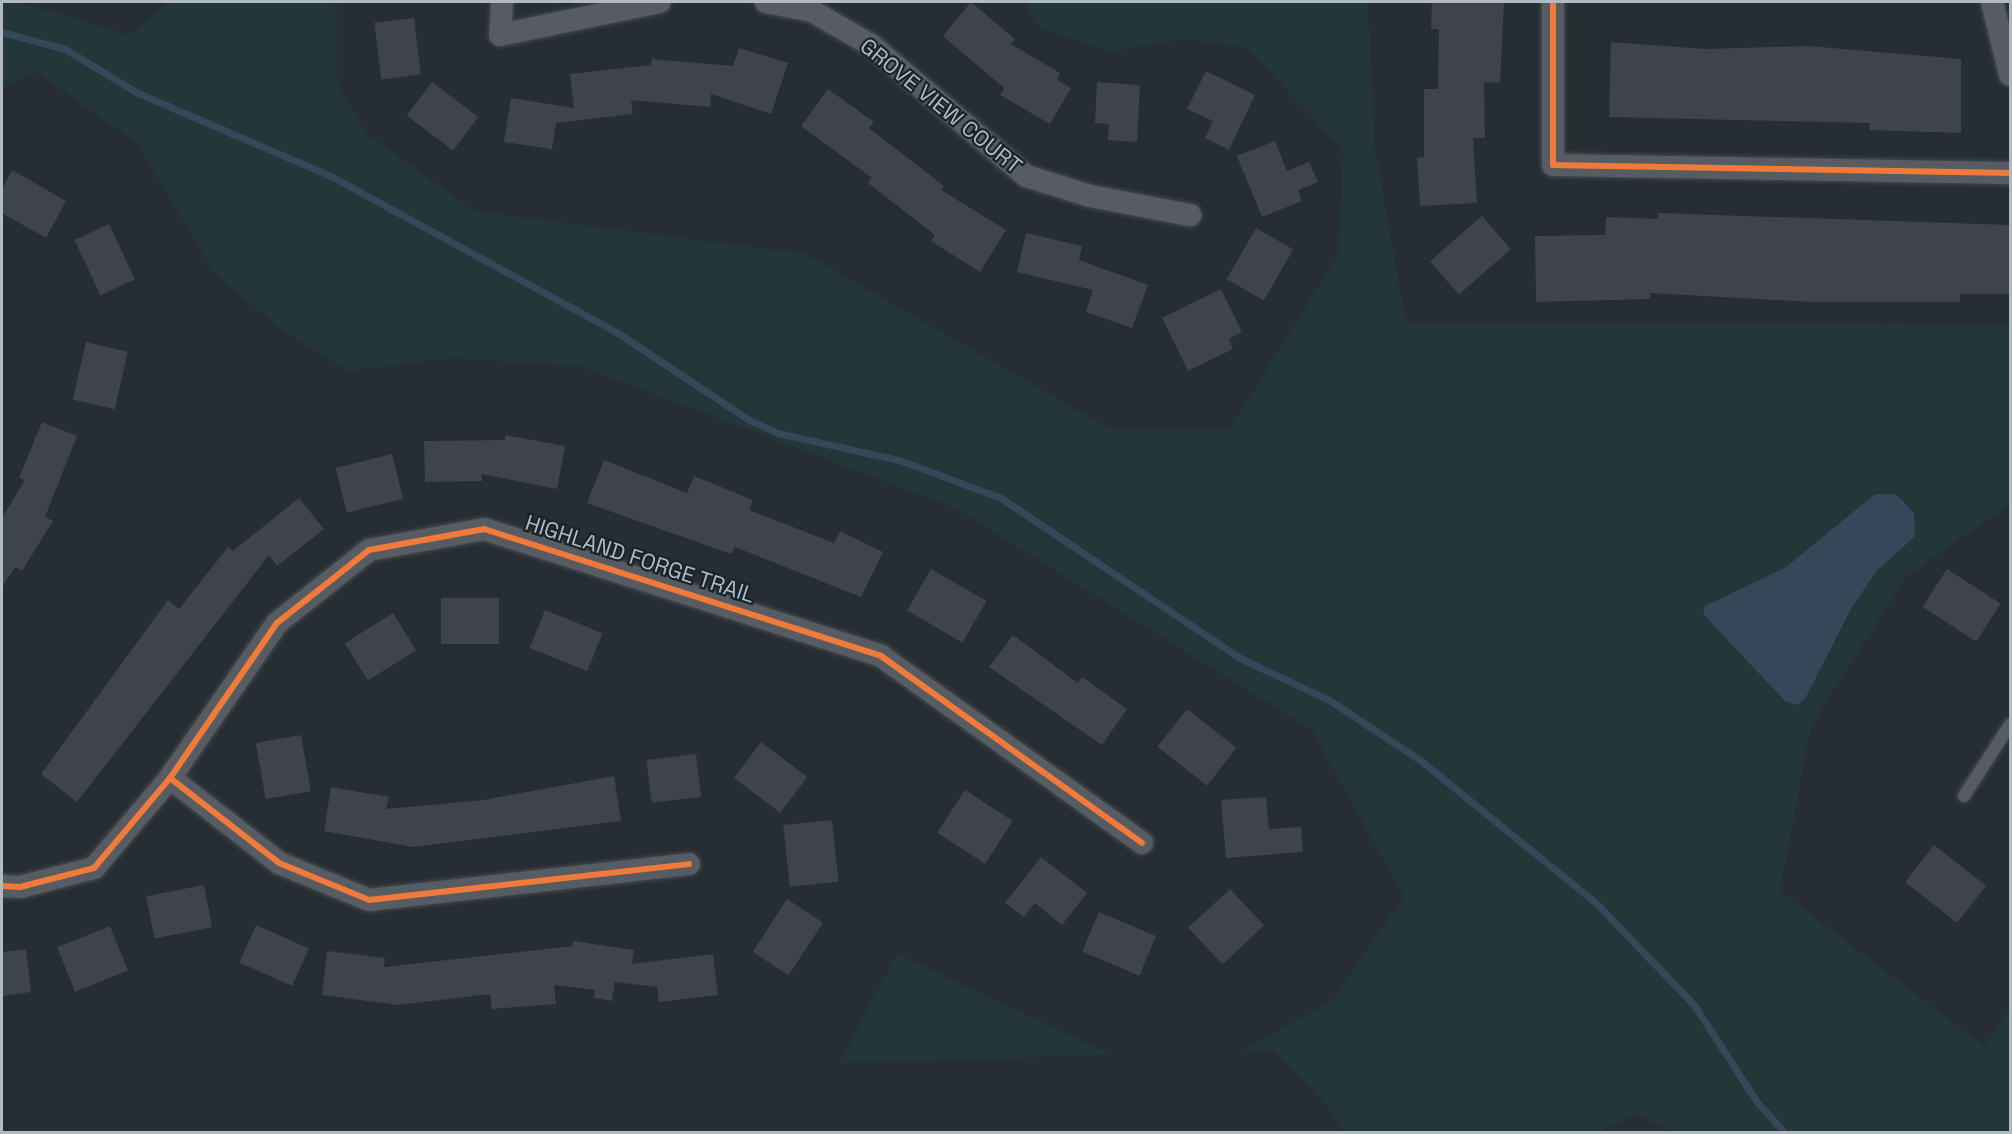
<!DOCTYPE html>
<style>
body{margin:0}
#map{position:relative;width:2012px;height:1134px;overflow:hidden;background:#262d33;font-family:"Space Grotesk",sans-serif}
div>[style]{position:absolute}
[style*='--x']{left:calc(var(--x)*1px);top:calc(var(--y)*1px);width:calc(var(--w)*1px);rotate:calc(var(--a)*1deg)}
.green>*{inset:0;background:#233738}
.water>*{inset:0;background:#34485a}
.stream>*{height:7px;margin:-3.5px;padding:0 3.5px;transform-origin:3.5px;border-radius:3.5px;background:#34485a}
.building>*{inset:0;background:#3e4449;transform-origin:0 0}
.roads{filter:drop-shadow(0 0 2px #44494e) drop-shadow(0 0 2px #44494e)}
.service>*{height:12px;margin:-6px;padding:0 6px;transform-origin:6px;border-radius:6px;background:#565c61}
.minor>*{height:22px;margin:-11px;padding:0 11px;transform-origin:11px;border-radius:11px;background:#565c61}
.cycleway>*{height:6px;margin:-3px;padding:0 3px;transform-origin:3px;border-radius:3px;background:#f17a3a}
span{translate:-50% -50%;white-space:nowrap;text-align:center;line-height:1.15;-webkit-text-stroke:4.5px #1a242d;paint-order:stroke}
.street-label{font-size:22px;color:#afbac5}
.frame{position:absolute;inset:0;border:3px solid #afbac5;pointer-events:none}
</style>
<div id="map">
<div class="green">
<i style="clip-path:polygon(evenodd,2px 2px,20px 2px,130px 35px,169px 2px,330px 2px,337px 8px,337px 81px,366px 133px,474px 211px,806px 254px,1112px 430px,1230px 429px,1339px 254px,1343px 150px,1247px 48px,1184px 39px,1109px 52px,1040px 28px,1024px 2px,1368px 2px,1375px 150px,1406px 323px,2010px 324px,2010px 504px,1906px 577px,1811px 726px,1780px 891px,1984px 1046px,2010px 1008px,2010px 1132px,1670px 1132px,1638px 1114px,1598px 1132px,1344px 1132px,1326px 1105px,1273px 1051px,1239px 1052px,1331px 1002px,1404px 897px,1312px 730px,955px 508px,580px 366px,451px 358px,348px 371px,283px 331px,216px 275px,137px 143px,36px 72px,2px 89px,2px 2px,1875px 494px,1895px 495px,1904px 502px,1914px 513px,1915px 536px,1876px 572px,1852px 607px,1805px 699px,1772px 687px,1714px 626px,1703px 613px,1705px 606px,1786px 567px,1875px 494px)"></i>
<i style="clip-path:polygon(897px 954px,898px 954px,1112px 1055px,839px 1063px)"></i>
</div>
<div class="water">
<i style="clip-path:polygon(1875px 494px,1895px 494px,1904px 502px,1914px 513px,1915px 536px,1876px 572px,1852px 607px,1805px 699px,1796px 705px,1785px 701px,1714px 626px,1703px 613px,1705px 606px,1786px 567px)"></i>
</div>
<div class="stream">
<i style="--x:2;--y:32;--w:65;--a:15.1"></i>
<i style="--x:65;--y:49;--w:85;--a:31.1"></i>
<i style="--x:138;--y:93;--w:210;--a:23.3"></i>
<i style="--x:331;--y:176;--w:327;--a:28.7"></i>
<i style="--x:618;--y:333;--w:157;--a:33.6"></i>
<i style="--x:749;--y:420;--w:32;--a:24"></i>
<i style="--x:778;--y:433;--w:127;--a:12.7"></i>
<i style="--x:902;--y:461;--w:106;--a:20.5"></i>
<i style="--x:1001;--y:498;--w:288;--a:33.8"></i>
<i style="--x:1240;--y:658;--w:98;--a:25.3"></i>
<i style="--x:1329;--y:700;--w:109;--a:33.4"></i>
<i style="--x:1420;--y:760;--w:225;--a:39.1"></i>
<i style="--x:1595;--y:902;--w:143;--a:46.1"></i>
<i style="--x:1694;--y:1005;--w:116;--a:57"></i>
<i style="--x:1757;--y:1102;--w:40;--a:48"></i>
</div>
<div class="building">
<i style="clip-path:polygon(971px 2px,1015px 39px,1011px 44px,1060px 73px,1057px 80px,1071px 88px,1050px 124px,1000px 95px,1004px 88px,943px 36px)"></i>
<i style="clip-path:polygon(1432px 2px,1504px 2px,1500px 83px,1484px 82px,1485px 138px,1473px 138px,1477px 203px,1420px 206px,1417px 158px,1424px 157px,1424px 89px,1438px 89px,1439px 29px,1431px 29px)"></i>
<i style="left:414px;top:18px;width:57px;height:40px;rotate:83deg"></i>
<i style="clip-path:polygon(1611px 42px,1706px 49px,1809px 46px,1961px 59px,1961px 133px,1869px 130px,1870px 123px,1609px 117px)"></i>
<i style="clip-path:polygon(739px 48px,788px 63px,771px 114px,711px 94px,710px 107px,631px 100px,633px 114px,556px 123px,552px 149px,504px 142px,511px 98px,574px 108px,570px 74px,651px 65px,652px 59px,733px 66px)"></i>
<i style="clip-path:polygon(1206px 71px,1255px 95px,1229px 150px,1205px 138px,1213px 121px,1187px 109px)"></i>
<i style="left:432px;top:82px;width:58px;height:42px;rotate:37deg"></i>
<i style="clip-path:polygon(1097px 82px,1140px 85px,1137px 142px,1108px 140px,1109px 124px,1095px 123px)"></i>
<i style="clip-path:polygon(828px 89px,874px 122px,869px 128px,944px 186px,941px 190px,1006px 230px,980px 272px,931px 241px,935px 235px,868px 183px,872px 178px,801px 126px)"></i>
<i style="clip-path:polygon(1275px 141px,1287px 171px,1309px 162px,1318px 182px,1298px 190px,1302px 201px,1262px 217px,1237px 156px)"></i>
<i style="clip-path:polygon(12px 170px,66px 201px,46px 238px,2px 213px,2px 189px)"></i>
<i style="clip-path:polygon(1658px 213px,2010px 225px,2010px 294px,1960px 294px,1960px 302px,1813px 302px,1650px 293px,1650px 299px,1536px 302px,1535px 236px,1605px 235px,1606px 217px,1658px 219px)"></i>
<i style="left:1482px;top:216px;width:44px;height:69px;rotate:49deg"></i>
<i style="left:109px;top:224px;width:61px;height:38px;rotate:65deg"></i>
<i style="left:1256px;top:228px;width:43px;height:59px;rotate:30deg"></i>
<i style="clip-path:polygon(1026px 233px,1082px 246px,1079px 260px,1148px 285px,1132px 328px,1086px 312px,1093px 290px,1017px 272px)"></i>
<i style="clip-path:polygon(1221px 289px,1242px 332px,1229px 339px,1233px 349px,1188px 371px,1162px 318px)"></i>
<i style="left:86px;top:342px;width:43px;height:59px;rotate:13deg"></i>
<i style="clip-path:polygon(42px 422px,77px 436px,45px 517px,53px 521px,22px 571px,16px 567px,2px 586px,2px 518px,25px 480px,19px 478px)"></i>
<i style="clip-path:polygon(505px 435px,565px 446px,557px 489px,482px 474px,482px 481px,425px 482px,424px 441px,505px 440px)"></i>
<i style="left:392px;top:454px;width:46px;height:58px;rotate:76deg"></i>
<i style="clip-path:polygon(604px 460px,687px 493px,694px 476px,753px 500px,749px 510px,834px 543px,840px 531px,883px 552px,861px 597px,735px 547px,731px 554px,587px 503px)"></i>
<i style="clip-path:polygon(299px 498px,324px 529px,277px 566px,269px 555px,77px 802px,41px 774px,168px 600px,179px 609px,228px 547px,233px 551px)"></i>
<i style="left:931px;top:569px;width:64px;height:48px;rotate:30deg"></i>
<i style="left:1947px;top:569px;width:64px;height:45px;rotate:33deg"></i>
<i style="left:441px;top:598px;width:58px;height:46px"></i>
<i style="left:545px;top:610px;width:62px;height:41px;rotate:22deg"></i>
<i style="left:393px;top:613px;width:44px;height:57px;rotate:58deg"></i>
<i style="clip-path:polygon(1013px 635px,1078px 683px,1082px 677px,1127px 709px,1102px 745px,989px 667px)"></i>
<i style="left:1187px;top:709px;width:63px;height:48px;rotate:38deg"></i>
<i style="left:301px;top:735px;width:57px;height:46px;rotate:80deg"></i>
<i style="left:761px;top:742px;width:58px;height:45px;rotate:37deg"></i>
<i style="left:696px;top:754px;width:43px;height:50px;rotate:83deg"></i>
<i style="clip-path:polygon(614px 776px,621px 821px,413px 847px,324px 831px,331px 787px,389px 797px,386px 809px,483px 800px)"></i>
<i style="left:965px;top:790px;width:57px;height:51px;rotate:33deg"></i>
<i style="clip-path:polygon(1266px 797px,1269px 829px,1301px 827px,1303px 852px,1226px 858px,1221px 800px)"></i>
<i style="left:832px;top:820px;width:62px;height:49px;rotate:84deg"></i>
<i style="left:1934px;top:845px;width:66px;height:47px;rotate:38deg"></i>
<i style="clip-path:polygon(1041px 857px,1087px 893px,1062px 925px,1035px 903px,1024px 917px,1005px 903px)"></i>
<i style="left:204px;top:885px;width:43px;height:59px;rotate:79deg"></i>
<i style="left:1230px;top:889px;width:50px;height:57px;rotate:47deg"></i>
<i style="left:787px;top:899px;width:43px;height:63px;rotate:33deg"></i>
<i style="left:1099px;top:912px;width:62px;height:43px;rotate:23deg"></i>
<i style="left:256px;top:925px;width:58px;height:41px;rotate:24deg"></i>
<i style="left:110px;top:926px;width:48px;height:57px;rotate:68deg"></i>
<i style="clip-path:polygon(573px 941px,634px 950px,632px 964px,713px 954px,718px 995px,659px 1002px,657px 987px,615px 982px,612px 1001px,594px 998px,595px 990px,554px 985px,556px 1004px,492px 1009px,490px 994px,398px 1005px,322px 995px,327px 951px,385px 958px,384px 967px,573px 946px)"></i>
<i style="clip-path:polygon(26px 949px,31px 992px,2px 996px,2px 952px)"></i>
</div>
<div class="roads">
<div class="service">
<i style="--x:1964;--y:796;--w:85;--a:-57.1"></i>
</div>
<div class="minor">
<i style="--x:502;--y:2;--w:33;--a:93"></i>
<i style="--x:500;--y:35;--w:163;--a:-11.7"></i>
<i style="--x:766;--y:2;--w:47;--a:11.1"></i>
<i style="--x:812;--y:11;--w:68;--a:30"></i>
<i style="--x:871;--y:45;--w:203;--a:40.2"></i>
<i style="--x:1026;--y:176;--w:67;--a:17.4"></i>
<i style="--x:1090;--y:196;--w:102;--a:10.8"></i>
<i style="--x:1553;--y:2;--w:163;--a:90"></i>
<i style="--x:1553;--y:165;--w:457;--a:1"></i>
<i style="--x:1992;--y:2;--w:75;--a:76.1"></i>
<i style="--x:170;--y:778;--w:138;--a:37.9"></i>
<i style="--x:279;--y:863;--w:97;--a:22.3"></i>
<i style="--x:369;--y:900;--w:322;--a:-6.4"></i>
<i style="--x:2;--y:886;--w:18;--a:3"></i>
<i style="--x:20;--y:887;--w:76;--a:-14.4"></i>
<i style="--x:94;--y:868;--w:118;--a:-49.8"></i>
<i style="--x:170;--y:778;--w:188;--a:-55.4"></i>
<i style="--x:277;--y:623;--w:117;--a:-38.4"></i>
<i style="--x:369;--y:550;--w:117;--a:-10.3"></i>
<i style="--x:484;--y:529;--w:417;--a:17.7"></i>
<i style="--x:881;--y:656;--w:321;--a:35.6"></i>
</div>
</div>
<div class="cycleway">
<i style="--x:1553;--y:2;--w:163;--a:90"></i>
<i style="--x:1553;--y:165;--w:457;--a:1"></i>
<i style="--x:170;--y:778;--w:138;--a:37.9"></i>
<i style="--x:279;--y:863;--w:97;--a:22.3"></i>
<i style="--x:369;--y:900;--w:322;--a:-6.4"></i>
<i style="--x:2;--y:886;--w:18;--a:3"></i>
<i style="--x:20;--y:887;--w:76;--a:-14.4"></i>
<i style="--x:94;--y:868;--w:118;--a:-49.8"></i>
<i style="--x:170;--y:778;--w:188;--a:-55.4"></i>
<i style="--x:277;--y:623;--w:117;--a:-38.4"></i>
<i style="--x:369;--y:550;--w:117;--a:-10.3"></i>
<i style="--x:484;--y:529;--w:417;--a:17.7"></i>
<i style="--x:881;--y:656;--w:321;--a:35.6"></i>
</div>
<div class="street-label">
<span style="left:941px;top:106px;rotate:39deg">GROVE VIEW COURT</span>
<span style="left:640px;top:559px;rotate:18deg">HIGHLAND FORGE TRAIL</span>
</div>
<div class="frame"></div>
</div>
